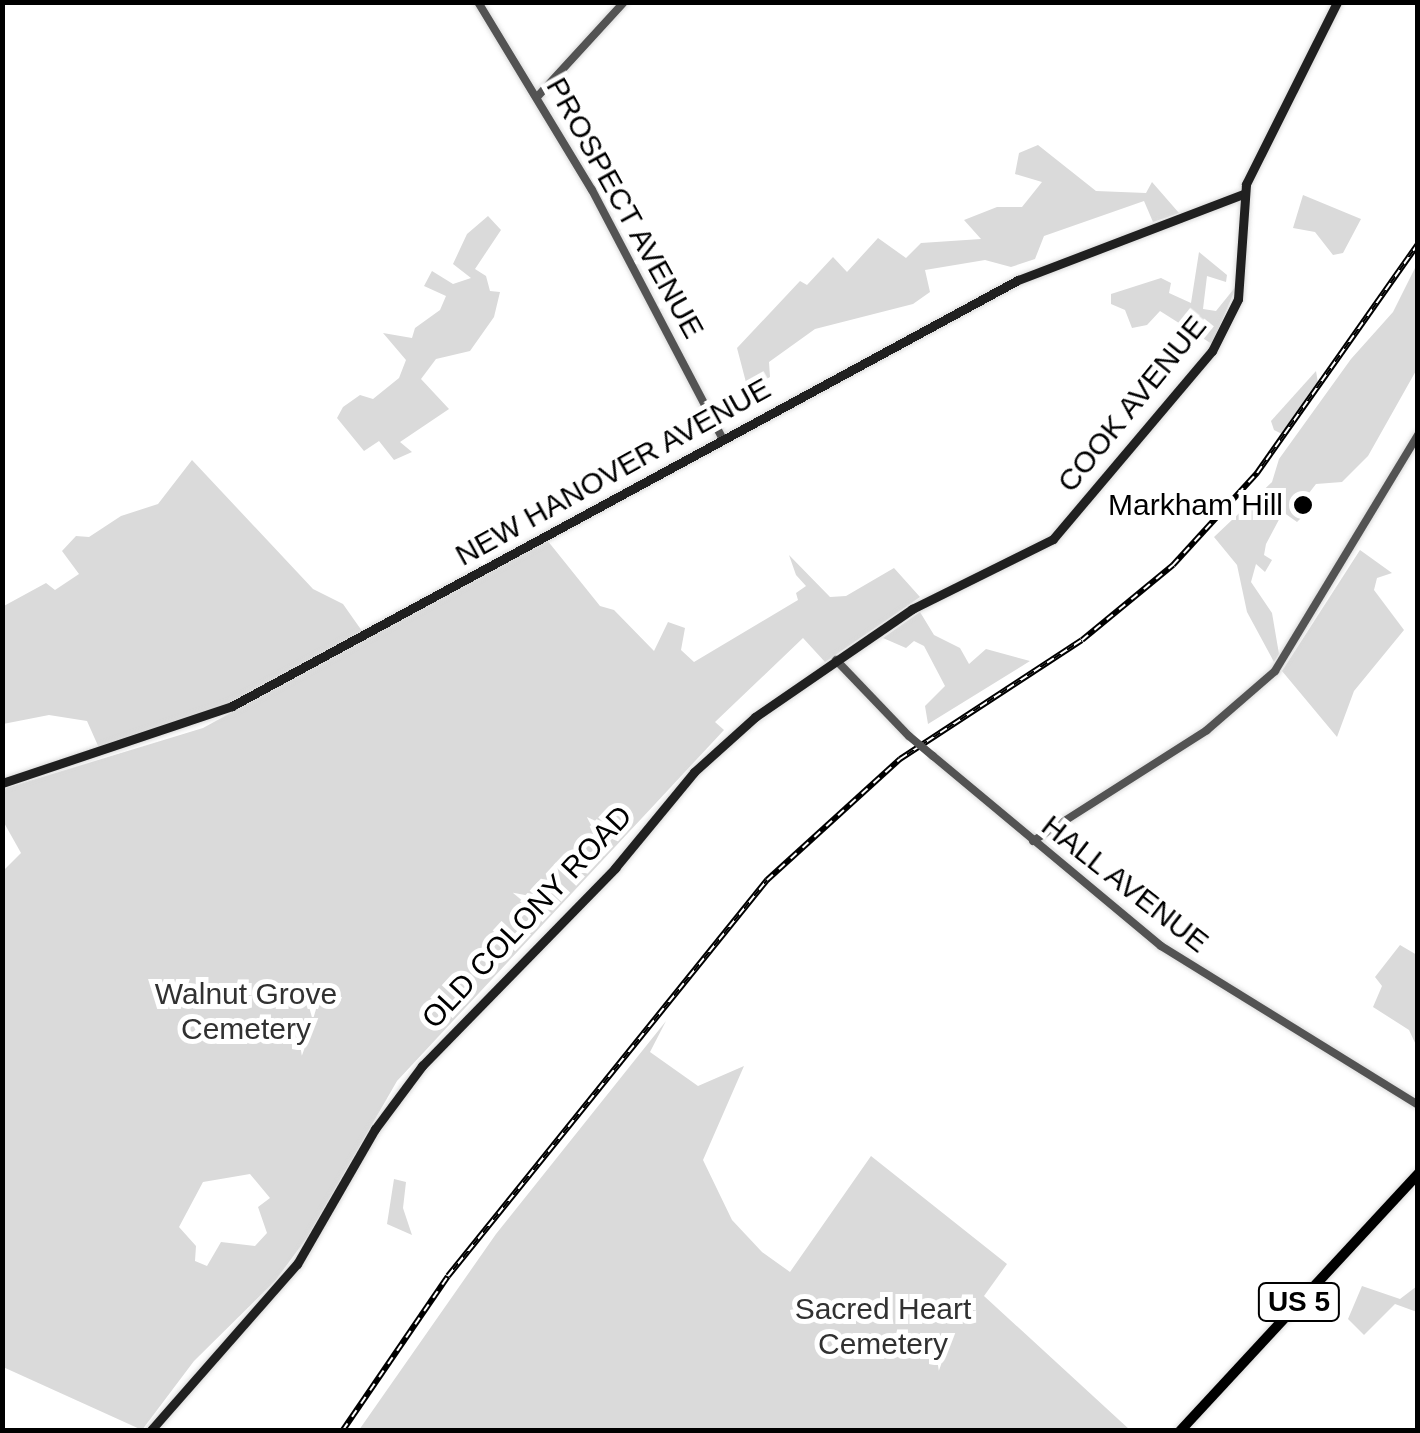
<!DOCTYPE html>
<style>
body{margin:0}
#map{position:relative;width:1420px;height:1433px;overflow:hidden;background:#fff;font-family:Helvetica,sans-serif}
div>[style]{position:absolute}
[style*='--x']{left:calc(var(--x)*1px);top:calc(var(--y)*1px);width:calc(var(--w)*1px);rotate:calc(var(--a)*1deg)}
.green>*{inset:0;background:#dadada}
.stream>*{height:2.5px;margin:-1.25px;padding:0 1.25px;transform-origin:1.25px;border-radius:1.25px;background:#a1a1a1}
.roads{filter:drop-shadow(0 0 2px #dbdbdb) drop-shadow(0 0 2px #dbdbdb)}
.tertiary>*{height:8px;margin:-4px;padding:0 4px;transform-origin:4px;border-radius:4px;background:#535353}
.secondary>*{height:9px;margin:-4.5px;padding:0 4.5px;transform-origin:4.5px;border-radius:4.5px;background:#202020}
.primary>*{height:10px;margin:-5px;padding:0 5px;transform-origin:5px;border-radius:5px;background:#000}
.rail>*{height:6px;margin-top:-3px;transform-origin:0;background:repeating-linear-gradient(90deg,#fff 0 8px,#000 0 16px);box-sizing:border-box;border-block:2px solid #000}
.tertiary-bridge>*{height:8px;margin:-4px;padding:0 4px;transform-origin:4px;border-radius:4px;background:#535353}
.dots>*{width:28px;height:28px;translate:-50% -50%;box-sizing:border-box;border:5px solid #fff;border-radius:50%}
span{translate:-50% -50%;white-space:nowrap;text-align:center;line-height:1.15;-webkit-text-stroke:10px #fff;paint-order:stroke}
.shield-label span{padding:2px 8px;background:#fff;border:2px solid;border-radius:8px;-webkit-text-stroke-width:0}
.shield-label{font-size:28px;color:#000;font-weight:700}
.street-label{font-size:30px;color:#000}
.poi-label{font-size:30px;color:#000}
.right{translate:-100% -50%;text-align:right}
.park-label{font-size:30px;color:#313131}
.frame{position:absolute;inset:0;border:5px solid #000;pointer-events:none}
</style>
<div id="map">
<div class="green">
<i style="clip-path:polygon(1038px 145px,1096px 191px,1146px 193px,1152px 182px,1179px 213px,1153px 222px,1144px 201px,1044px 236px,1035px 259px,1011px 267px,985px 260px,925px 270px,930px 292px,913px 304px,815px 329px,769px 362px,770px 377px,748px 390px,737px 348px,800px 281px,807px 285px,833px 257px,847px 272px,878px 238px,906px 258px,921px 243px,981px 239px,964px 220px,997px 207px,1022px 207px,1042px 182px,1015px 174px,1019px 153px)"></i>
<i style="clip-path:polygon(1303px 195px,1361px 219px,1343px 253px,1333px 255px,1315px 232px,1293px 228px)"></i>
<i style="clip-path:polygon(488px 216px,501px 230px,475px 269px,486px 276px,490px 291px,500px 292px,494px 317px,470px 351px,436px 359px,421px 379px,449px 409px,400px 442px,412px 452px,394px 460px,379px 441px,364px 451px,337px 418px,343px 407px,360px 395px,373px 399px,399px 378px,406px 360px,383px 333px,412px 338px,415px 328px,440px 310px,446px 296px,424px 286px,432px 271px,453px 284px,471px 278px,453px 264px,467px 234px)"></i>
<i style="clip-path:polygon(1199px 252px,1227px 275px,1226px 282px,1207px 276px,1203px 309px,1216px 311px,1237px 285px,1212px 344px,1160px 311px,1147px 325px,1132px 328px,1125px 310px,1111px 304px,1111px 294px,1161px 278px,1171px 283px,1169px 293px,1191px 303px)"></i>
<i style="clip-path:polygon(1417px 264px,1417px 369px,1368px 456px,1342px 482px,1316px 484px,1299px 506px,1306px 513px,1297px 522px,1283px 512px,1266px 544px,1264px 555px,1272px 560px,1265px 572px,1256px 564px,1251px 582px,1272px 613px,1279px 654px,1274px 662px,1247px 612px,1237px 565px,1214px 537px,1272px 482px,1279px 459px,1351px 359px,1393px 312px)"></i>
<i style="clip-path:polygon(1316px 371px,1318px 383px,1282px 434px,1274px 430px,1271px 421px)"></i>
<i style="clip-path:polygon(192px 460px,313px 589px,343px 604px,362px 631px,229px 705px,99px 748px,87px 721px,49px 715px,3px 724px,2px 607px,46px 583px,55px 590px,79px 574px,62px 551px,76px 536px,89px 537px,121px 516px,158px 504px)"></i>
<i style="clip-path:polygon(evenodd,547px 540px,600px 606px,614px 610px,654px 651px,668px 622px,685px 628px,681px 650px,694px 662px,798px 600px,796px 593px,806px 586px,796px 575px,789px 555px,830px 597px,846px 596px,894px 568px,920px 597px,825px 662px,803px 638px,715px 722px,724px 730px,397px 1081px,306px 1239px,275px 1281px,194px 1361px,142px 1430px,3px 1367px,2px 872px,21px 853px,3px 821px,3px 789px,203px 728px,547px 540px,250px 1174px,270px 1198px,258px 1207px,267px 1233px,255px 1246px,221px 1242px,207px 1266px,195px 1261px,196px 1246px,179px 1227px,203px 1182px,250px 1174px)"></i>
<i style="clip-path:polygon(1360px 550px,1392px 573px,1377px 578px,1374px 590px,1404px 630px,1354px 691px,1337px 737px,1282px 671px)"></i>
<i style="clip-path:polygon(920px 612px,934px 635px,960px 648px,969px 664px,986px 649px,1030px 661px,928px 724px,925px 706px,945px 686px,924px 646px,914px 641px,906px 648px,883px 638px)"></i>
<i style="clip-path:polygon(1400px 945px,1417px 955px,1417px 1047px,1409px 1030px,1373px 1007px,1382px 986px,1375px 977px)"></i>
<i style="clip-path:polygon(666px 1021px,650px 1052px,698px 1086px,744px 1066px,703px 1160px,732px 1220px,762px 1252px,790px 1272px,871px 1156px,1007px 1264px,984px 1296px,1130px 1430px,359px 1430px,496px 1234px)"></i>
<i style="clip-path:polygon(394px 1179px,406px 1182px,403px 1208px,412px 1235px,387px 1224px)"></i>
<i style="clip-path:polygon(1362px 1286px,1400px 1299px,1417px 1286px,1417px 1312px,1395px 1304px,1364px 1335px,1348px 1319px)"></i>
</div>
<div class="stream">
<i style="--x:1413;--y:2;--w:5;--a:22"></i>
</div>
<div class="roads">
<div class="tertiary">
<i style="--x:478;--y:2;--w:220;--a:58.8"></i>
<i style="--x:592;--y:190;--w:282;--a:62.3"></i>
<i style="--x:538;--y:96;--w:127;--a:-47.5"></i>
<i style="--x:836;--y:660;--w:105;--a:46.2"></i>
<i style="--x:933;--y:756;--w:297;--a:39.8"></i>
<i style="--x:1161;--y:946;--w:302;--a:31.7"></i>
<i style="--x:1033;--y:841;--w:206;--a:-32.5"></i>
<i style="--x:1207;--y:730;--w:90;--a:-40.9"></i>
<i style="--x:1275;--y:671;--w:276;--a:-58.8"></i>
</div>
<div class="secondary">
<i style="--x:2;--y:783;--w:243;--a:-18.5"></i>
<i style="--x:232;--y:706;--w:894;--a:-28.46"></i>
<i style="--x:1018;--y:280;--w:241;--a:-20.9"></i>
<i style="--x:151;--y:1430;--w:221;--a:-48.7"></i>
<i style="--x:297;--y:1264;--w:156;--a:-60"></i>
<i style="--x:375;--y:1129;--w:79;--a:-53.3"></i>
<i style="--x:422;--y:1066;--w:277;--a:-45.7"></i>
<i style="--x:615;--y:868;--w:124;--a:-50.5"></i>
<i style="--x:694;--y:772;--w:82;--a:-42"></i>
<i style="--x:755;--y:717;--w:191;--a:-34.5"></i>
<i style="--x:912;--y:609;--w:157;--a:-26.4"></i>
<i style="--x:1053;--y:539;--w:246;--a:-49.8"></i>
<i style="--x:1212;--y:351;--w:58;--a:-63.4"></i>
<i style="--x:1238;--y:299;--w:115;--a:-86"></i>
<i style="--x:1246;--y:184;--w:203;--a:-63.4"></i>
</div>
<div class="primary">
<i style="--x:1181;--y:1430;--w:349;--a:-47.2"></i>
</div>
</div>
<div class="rail">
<i style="--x:343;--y:1430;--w:186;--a:-55.7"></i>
<i style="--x:448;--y:1276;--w:509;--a:-51.15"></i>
<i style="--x:767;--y:880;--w:180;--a:-42.3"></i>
<i style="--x:900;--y:759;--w:217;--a:-33.2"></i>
<i style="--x:1082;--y:640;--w:118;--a:-39.5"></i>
<i style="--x:1173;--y:565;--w:125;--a:-47.6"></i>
<i style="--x:1257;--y:473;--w:280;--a:-54.9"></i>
</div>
<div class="tertiary-bridge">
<i style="--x:909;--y:736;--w:31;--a:40"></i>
</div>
<div class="dots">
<i style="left:1303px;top:505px;background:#000"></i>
</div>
<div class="shield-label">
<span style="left:1299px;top:1302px">US 5</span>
</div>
<div class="street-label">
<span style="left:625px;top:208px;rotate:61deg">PROSPECT AVENUE</span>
<span style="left:1132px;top:404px;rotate:-51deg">COOK AVENUE</span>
<span style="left:613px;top:472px;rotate:-29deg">NEW HANOVER AVENUE</span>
<span style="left:1125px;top:884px;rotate:38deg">HALL AVENUE</span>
<span style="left:527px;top:917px;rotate:-47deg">OLD COLONY ROAD</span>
</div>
<div class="poi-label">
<span class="right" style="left:1283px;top:505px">Markham Hill</span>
</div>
<div class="park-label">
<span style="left:246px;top:1011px">Walnut Grove<br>Cemetery</span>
<span style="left:883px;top:1326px">Sacred Heart<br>Cemetery</span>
</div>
<div class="frame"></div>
</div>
